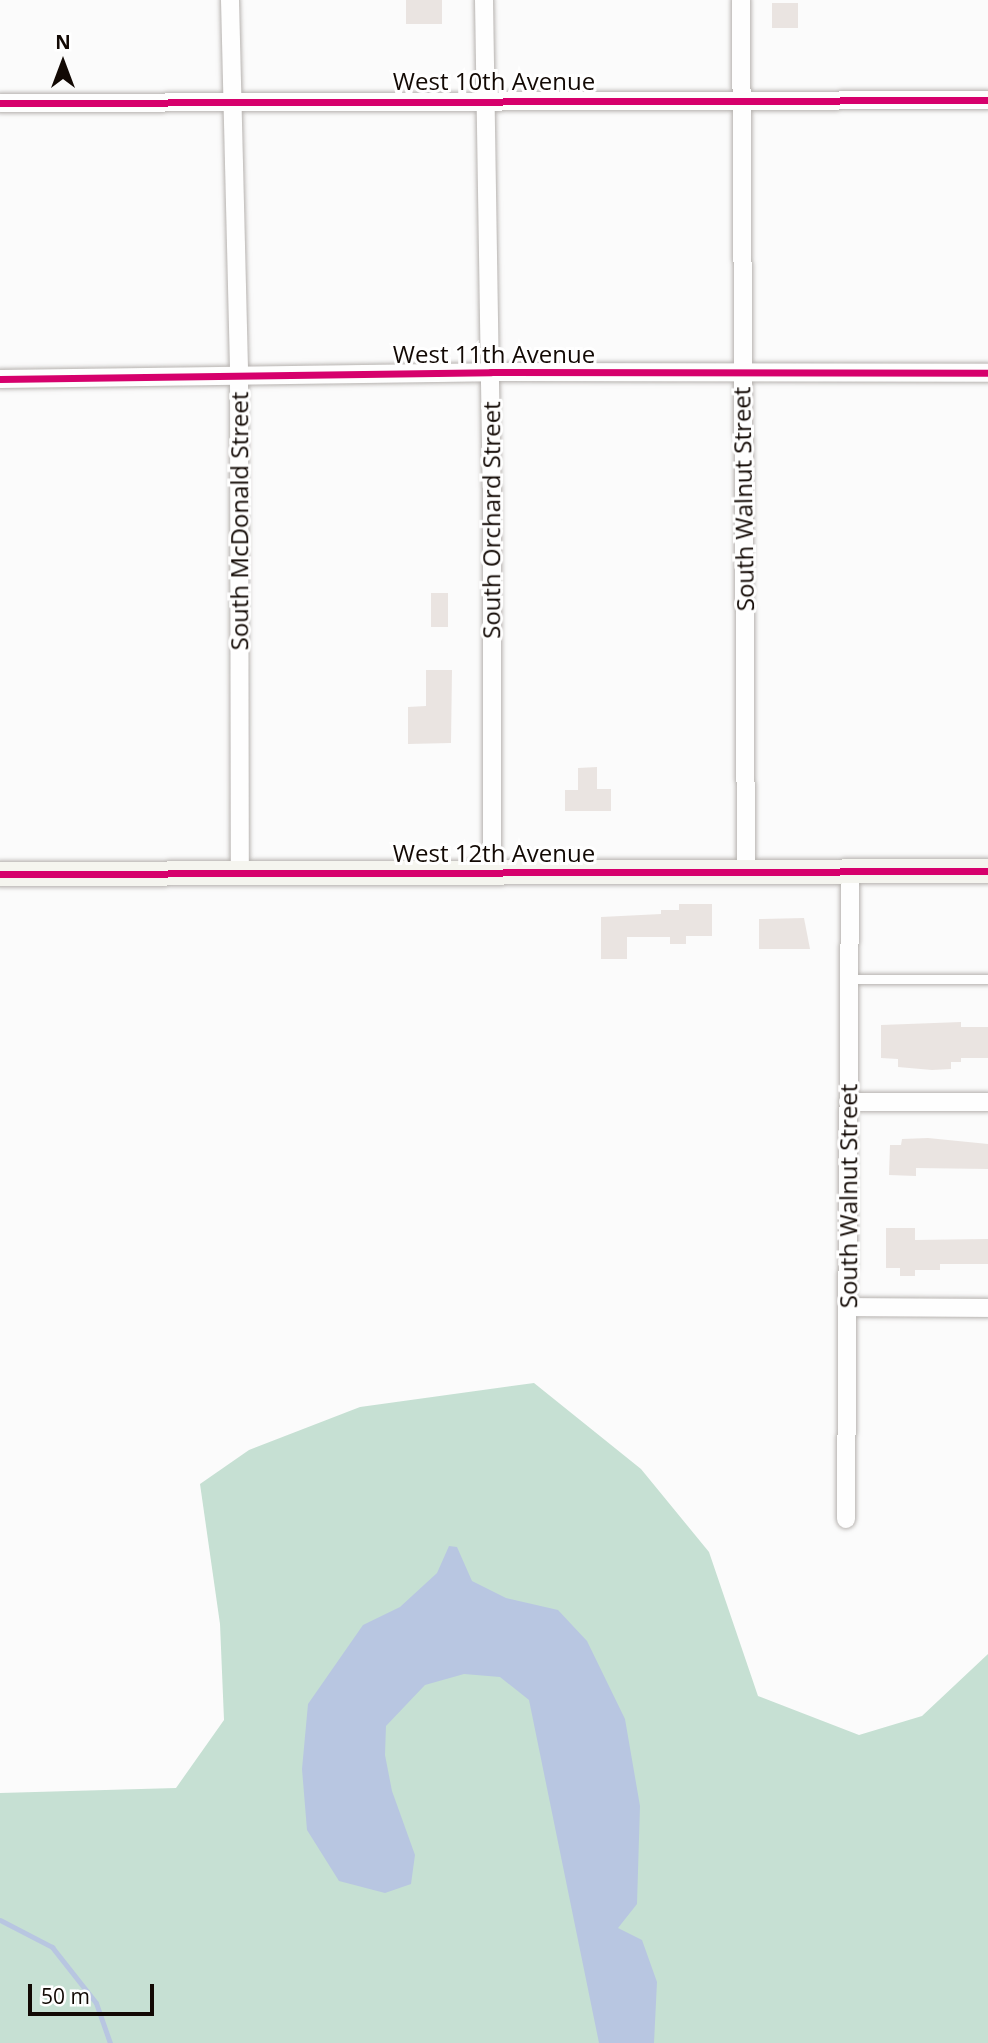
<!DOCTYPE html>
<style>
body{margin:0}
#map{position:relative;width:988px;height:2043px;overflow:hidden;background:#fbfbfb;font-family:"Open Sans",sans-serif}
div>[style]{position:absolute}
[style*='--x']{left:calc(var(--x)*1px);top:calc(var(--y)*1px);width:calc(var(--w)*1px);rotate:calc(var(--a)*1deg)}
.forest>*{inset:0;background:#c6e0d3}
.water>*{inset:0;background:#b8c6e1}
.stream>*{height:5px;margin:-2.5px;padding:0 2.5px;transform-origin:2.5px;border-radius:2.5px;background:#b8c6e1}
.building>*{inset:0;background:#eae4e1;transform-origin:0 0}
.roads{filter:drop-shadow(0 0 2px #b6b2af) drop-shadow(0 0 2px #b6b2af)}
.lane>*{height:9px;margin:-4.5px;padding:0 4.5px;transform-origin:4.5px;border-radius:4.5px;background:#fefefe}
.street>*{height:18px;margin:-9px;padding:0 9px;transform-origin:9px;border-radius:9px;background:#fefefe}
.secondary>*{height:24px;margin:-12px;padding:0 12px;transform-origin:12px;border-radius:12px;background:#f5f5ef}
.cycleway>*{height:7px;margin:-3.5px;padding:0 3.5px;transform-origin:3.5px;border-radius:3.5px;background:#d6006c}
span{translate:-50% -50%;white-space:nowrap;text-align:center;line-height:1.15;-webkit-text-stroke:6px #fff;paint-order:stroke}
.street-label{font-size:24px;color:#120904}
.north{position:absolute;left:28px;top:28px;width:70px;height:70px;-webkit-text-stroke:5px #fff;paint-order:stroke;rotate:0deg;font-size:19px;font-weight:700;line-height:28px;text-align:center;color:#120904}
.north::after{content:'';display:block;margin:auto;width:24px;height:32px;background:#120904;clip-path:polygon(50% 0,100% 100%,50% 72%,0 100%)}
.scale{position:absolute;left:28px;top:1984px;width:126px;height:32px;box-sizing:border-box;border:4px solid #120904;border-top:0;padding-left:9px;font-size:21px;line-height:24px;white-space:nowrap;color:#120904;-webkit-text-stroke:5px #fff;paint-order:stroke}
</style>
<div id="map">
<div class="forest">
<i style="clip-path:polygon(534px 1383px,641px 1469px,709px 1552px,758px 1696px,859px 1735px,922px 1716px,988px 1654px,988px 2043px,0 2043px,0 1793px,176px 1788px,224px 1720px,220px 1624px,200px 1484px,249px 1450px,360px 1407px)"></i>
</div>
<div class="water">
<i style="clip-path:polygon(449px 1546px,457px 1547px,472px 1581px,506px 1598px,558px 1610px,587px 1641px,625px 1719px,640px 1806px,637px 1904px,618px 1928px,642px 1940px,657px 1982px,654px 2043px,599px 2043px,529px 1700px,500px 1677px,464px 1674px,425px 1685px,386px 1726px,385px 1755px,392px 1791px,415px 1855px,411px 1884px,385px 1893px,339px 1881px,307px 1830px,302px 1769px,308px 1704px,363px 1625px,400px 1607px,437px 1573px)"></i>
</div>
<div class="stream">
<i style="--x:0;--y:1920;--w:59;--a:27.4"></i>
<i style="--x:52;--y:1947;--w:71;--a:51.8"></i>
<i style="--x:96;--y:2003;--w:42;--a:70.7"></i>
</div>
<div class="building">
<i style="left:406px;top:0;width:36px;height:24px"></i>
<i style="left:772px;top:3px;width:26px;height:25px"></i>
<i style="left:431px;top:593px;width:17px;height:34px"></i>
<i style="clip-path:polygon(426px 670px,452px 670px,451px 743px,408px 744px,408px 707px,426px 706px)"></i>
<i style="clip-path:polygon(597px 767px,597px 789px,611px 789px,611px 811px,565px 811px,565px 790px,578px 790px,578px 768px)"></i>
<i style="clip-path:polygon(679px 904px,712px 904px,712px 936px,686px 936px,686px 944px,670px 944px,670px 937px,627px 937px,627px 959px,601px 959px,601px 917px,661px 914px,661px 910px,679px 910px)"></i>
<i style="clip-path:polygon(804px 918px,810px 949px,759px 949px,759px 919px)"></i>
<i style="clip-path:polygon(961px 1022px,961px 1027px,988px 1027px,988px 1058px,961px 1058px,961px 1062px,951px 1062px,951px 1069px,932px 1070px,898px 1067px,898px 1059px,881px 1058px,881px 1025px)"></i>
<i style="clip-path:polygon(928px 1138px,988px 1144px,988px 1169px,916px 1168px,916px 1176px,889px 1175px,890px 1145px,901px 1145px,902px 1139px)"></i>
<i style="clip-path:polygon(886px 1228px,915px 1228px,915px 1240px,988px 1239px,988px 1264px,940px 1264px,940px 1270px,915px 1270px,915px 1276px,900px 1276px,900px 1268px,886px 1268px)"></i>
</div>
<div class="roads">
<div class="lane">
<i style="--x:850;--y:979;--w:138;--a:0"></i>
</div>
<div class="street">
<i style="--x:230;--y:0;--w:377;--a:88.6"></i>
<i style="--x:239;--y:377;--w:496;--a:89.9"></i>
<i style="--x:484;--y:0;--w:487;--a:89.1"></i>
<i style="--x:492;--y:487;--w:385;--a:90"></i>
<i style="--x:741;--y:0;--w:873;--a:89.67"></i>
<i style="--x:0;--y:103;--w:988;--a:-0.17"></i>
<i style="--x:0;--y:379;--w:491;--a:-0.8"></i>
<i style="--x:491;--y:372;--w:497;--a:0.1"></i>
<i style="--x:848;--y:1102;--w:140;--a:0"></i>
<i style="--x:848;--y:1307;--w:140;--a:0.4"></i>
<i style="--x:846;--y:1519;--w:646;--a:-89.65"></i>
</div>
<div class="secondary">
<i style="--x:0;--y:874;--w:988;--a:-0.17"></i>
</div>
</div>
<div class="cycleway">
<i style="--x:0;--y:103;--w:988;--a:-0.17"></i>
<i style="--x:0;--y:379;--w:491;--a:-0.8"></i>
<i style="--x:491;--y:372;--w:497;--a:0.1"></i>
<i style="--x:0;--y:874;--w:988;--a:-0.17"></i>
</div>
<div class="street-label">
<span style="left:494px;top:81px">West 10th Avenue</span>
<span style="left:494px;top:354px">West 11th Avenue</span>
<span style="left:743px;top:499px;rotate:-91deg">South Walnut Street</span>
<span style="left:491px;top:520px;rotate:-90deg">South Orchard Street</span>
<span style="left:239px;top:521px;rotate:-90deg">South McDonald Street</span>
<span style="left:494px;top:853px">West 12th Avenue</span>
<span style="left:848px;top:1196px;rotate:-90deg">South Walnut Street</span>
</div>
<div class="north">N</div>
<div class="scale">50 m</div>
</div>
